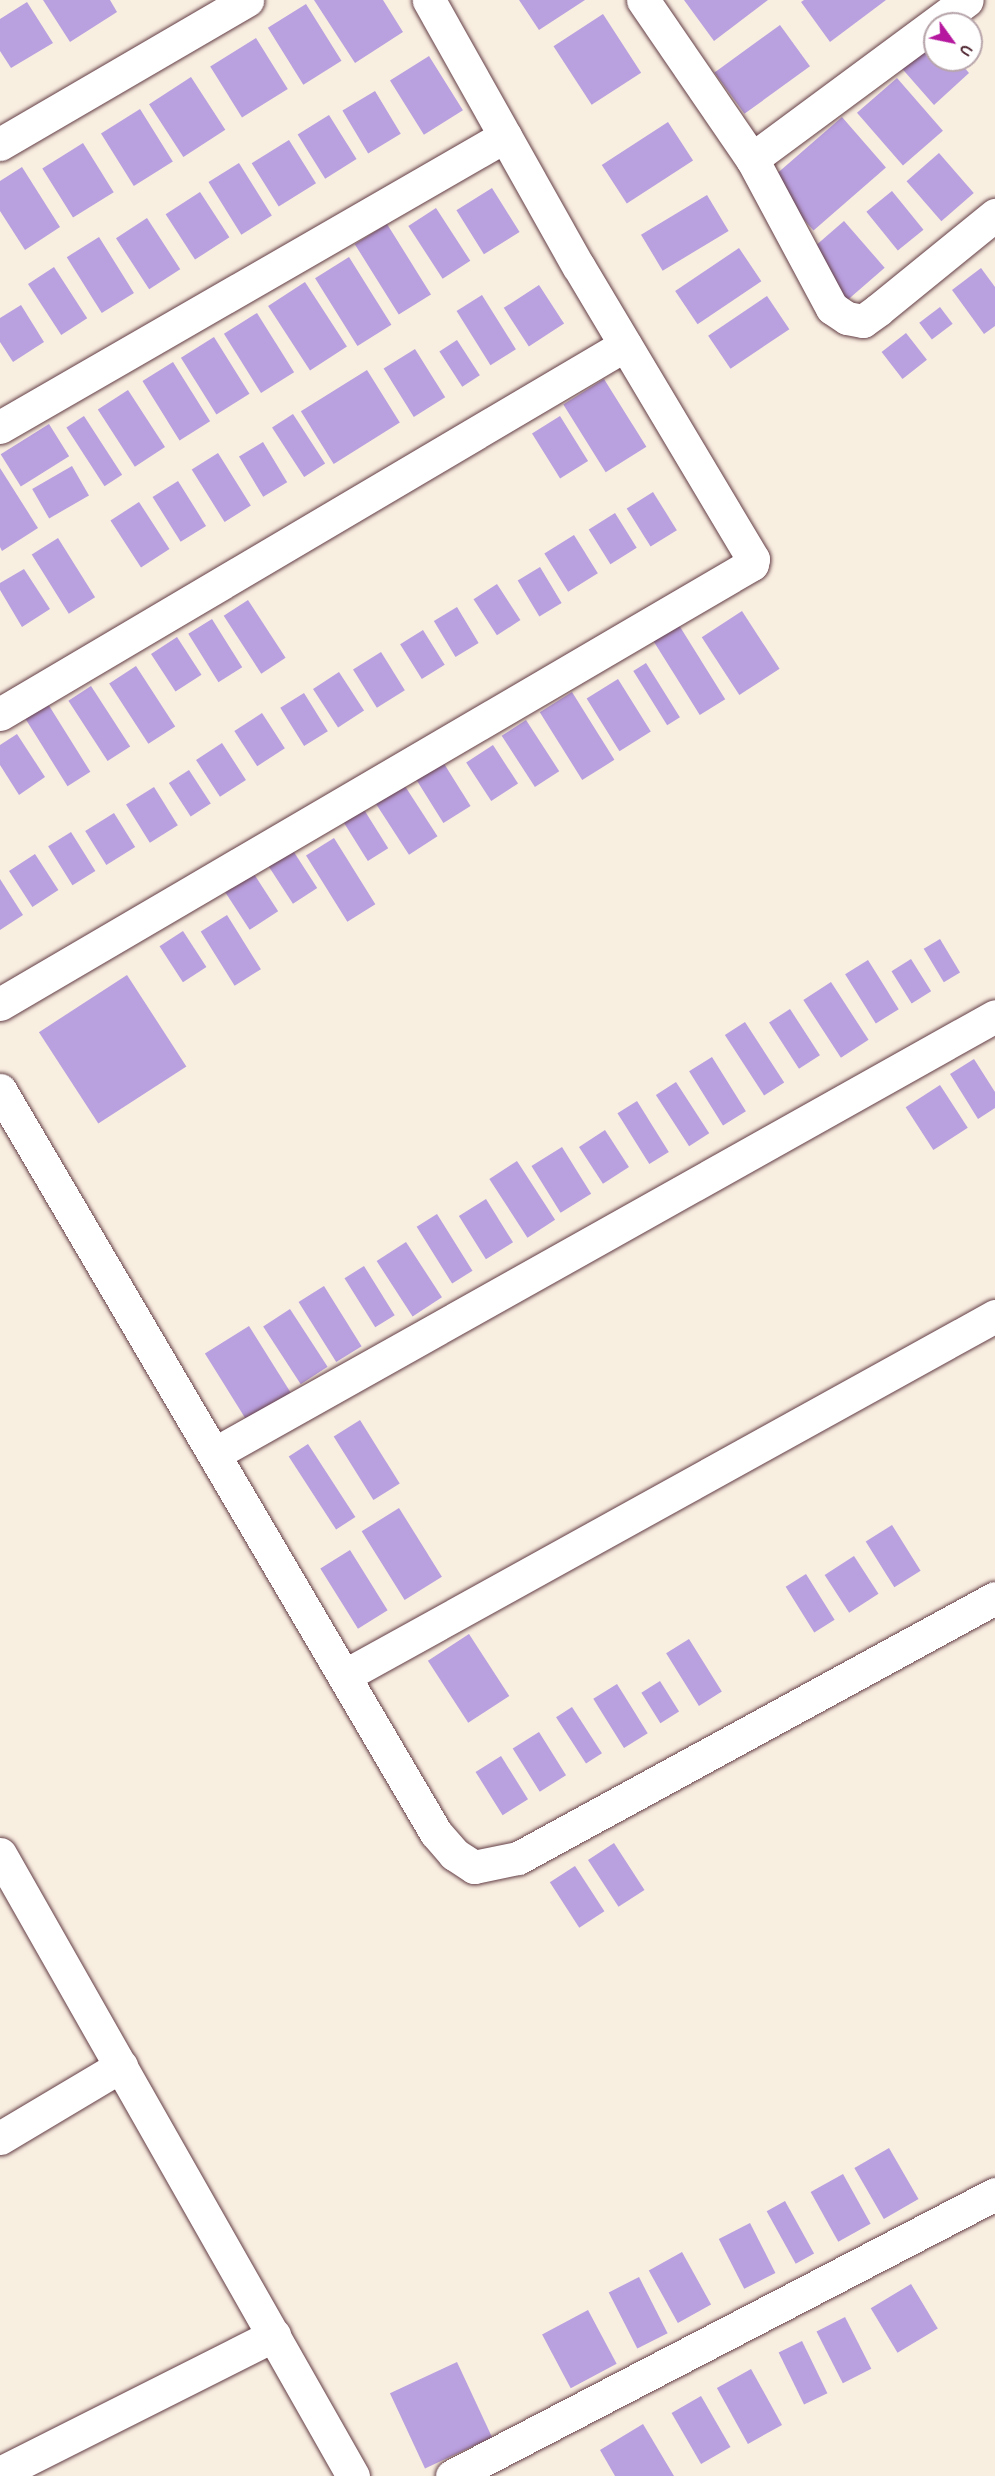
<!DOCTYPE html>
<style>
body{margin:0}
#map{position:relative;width:995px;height:2476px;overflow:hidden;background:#f9efe1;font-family:"Patrick Hand",sans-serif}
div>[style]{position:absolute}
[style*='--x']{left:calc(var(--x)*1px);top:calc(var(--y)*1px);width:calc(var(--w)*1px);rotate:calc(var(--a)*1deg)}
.building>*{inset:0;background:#b9a0df;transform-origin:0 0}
.roads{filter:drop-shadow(0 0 2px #643e46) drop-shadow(0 0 2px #643e46)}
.street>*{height:33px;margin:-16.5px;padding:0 16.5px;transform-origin:16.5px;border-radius:16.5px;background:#fff}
span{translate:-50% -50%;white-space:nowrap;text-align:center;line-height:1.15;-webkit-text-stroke:6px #fff;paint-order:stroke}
.north{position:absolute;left:923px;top:12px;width:60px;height:60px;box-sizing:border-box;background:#fff;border:2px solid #b7a5aa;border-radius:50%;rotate:123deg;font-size:16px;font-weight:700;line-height:24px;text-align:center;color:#4a1f2b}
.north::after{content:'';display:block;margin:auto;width:21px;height:27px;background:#b5179e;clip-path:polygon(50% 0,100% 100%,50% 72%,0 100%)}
</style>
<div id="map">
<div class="building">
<i style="clip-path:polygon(43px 0,110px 0,117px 12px,70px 42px)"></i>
<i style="clip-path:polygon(314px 0,383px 0,403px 32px,355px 63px)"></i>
<i style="clip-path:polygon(519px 0,585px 0,539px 30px)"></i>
<i style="clip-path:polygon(684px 0,768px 0,714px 41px)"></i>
<i style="clip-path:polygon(804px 0,886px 0,830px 42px,801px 2px)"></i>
<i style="clip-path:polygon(27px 2px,53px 43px,11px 68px,0 51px,0 19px)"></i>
<i style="left:306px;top:4px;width:67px;height:45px;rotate:58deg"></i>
<i style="left:603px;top:14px;width:70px;height:59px;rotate:57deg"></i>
<i style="left:780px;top:25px;width:51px;height:81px;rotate:54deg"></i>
<i style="clip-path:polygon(935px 31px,935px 60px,958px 60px,969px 73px,934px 105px,898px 64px)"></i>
<i style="left:256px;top:38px;width:60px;height:54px;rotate:58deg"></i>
<i style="left:429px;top:56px;width:64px;height:46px;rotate:58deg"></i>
<i style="left:191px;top:77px;width:63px;height:50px;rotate:57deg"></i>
<i style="left:897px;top:78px;width:70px;height:53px;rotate:49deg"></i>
<i style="left:375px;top:91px;width:50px;height:38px;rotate:59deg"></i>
<i style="left:140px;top:109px;width:62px;height:46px;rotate:58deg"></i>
<i style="left:329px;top:115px;width:52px;height:37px;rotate:58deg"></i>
<i style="left:842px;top:117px;width:67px;height:96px;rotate:49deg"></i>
<i style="left:668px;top:122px;width:46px;height:79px;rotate:57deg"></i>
<i style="left:289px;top:140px;width:51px;height:44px;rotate:58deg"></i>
<i style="left:83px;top:143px;width:58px;height:48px;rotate:58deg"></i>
<i style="left:939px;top:153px;width:53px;height:43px;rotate:49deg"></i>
<i style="left:239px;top:163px;width:62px;height:36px;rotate:58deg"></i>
<i style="clip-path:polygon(22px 167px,60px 227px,25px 250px,0 211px,0 181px)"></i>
<i style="left:492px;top:188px;width:52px;height:42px;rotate:58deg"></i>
<i style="left:892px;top:191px;width:50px;height:33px;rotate:51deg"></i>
<i style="left:200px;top:192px;width:54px;height:41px;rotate:57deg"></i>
<i style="left:707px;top:195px;width:42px;height:77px;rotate:59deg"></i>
<i style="left:436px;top:208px;width:63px;height:33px;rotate:57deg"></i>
<i style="left:147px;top:218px;width:61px;height:37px;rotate:57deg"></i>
<i style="left:844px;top:221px;width:62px;height:50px;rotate:49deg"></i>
<i style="left:387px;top:224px;width:83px;height:38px;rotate:58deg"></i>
<i style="left:99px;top:237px;width:66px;height:38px;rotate:58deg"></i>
<i style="left:739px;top:248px;width:40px;height:77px;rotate:56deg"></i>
<i style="left:349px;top:257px;width:80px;height:40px;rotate:58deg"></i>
<i style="left:54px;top:267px;width:61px;height:31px;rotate:57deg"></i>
<i style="clip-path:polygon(981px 268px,995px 287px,995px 326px,984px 334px,952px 290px)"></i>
<i style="left:305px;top:282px;width:77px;height:44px;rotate:57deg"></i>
<i style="left:539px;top:285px;width:46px;height:42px;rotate:57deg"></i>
<i style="left:482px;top:295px;width:64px;height:30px;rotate:58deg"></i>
<i style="left:767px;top:296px;width:40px;height:71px;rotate:56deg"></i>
<i style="clip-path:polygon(21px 305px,44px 342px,13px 362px,0 342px,0 318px)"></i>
<i style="left:940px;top:307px;width:21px;height:26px;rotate:53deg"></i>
<i style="left:257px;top:313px;width:70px;height:39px;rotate:58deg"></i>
<i style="left:906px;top:333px;width:34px;height:31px;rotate:52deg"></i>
<i style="left:214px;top:337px;width:67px;height:39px;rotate:58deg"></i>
<i style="left:457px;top:340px;width:42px;height:21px;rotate:57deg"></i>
<i style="left:415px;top:349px;width:57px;height:37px;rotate:58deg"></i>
<i style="left:173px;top:362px;width:70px;height:36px;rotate:58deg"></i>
<i style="left:367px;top:370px;width:62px;height:78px;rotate:58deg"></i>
<i style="left:604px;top:379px;width:80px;height:48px;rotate:58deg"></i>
<i style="left:128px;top:390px;width:68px;height:36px;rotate:57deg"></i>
<i style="left:293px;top:414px;width:59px;height:25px;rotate:57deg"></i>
<i style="left:84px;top:416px;width:70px;height:21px;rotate:57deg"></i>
<i style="left:560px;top:416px;width:53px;height:33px;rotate:58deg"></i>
<i style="left:49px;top:424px;width:38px;height:57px;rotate:58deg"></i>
<i style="left:263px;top:442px;width:47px;height:28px;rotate:59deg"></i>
<i style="left:218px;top:453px;width:62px;height:31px;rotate:58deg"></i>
<i style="left:72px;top:466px;width:34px;height:46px;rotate:60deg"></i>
<i style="clip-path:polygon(0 468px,38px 528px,2px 551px,0 547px)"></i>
<i style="left:178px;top:481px;width:53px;height:30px;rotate:58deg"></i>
<i style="left:653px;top:492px;width:45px;height:31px;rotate:58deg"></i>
<i style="left:139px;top:502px;width:56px;height:34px;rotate:57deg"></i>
<i style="left:615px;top:513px;width:41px;height:31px;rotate:58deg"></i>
<i style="left:574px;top:535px;width:45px;height:35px;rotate:58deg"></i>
<i style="left:58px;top:538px;width:70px;height:31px;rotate:58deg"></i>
<i style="left:540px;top:567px;width:42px;height:26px;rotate:59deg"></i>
<i style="clip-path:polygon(24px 569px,50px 609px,22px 627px,0 590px,0 583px)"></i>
<i style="left:497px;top:584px;width:43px;height:28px;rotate:57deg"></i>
<i style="left:248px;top:600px;width:69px;height:29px;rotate:57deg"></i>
<i style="left:457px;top:607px;width:42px;height:27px;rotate:59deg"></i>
<i style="left:742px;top:611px;width:69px;height:48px;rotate:57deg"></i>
<i style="left:212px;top:619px;width:57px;height:28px;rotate:58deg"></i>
<i style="left:677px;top:622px;width:91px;height:30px;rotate:58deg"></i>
<i style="left:423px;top:630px;width:41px;height:27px;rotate:58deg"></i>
<i style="left:177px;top:637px;width:45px;height:31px;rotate:57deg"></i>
<i style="left:381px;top:652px;width:45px;height:33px;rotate:58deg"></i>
<i style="left:646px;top:663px;width:64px;height:15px;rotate:58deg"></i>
<i style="left:136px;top:666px;width:72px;height:32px;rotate:57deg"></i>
<i style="left:339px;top:672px;width:46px;height:31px;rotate:57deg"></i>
<i style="left:618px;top:679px;width:62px;height:37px;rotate:58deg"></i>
<i style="left:91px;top:686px;width:72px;height:27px;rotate:57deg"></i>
<i style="left:572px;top:692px;width:80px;height:38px;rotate:58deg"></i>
<i style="left:304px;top:693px;width:45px;height:28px;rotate:58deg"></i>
<i style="left:48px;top:704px;width:80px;height:27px;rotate:58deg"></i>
<i style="left:262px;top:713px;width:42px;height:33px;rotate:57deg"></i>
<i style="left:526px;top:720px;width:61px;height:29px;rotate:57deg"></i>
<i style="clip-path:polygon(17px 734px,45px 777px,19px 795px,0 765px,0 745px)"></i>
<i style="left:222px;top:743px;width:44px;height:31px;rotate:57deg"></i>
<i style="left:493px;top:745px;width:46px;height:32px;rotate:57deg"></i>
<i style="left:443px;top:762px;width:52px;height:32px;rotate:58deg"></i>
<i style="left:189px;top:770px;width:40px;height:24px;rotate:57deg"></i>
<i style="left:401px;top:780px;width:67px;height:34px;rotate:57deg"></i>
<i style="left:154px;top:787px;width:45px;height:33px;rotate:58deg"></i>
<i style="left:358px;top:800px;width:57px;height:24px;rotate:58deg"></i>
<i style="left:114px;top:813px;width:40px;height:34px;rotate:58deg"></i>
<i style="left:71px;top:832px;width:46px;height:27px;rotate:58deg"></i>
<i style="left:334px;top:838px;width:78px;height:33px;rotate:58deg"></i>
<i style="left:290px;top:846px;width:50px;height:29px;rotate:57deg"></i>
<i style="left:35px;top:854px;width:43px;height:31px;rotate:57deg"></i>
<i style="left:252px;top:871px;width:48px;height:34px;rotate:57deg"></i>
<i style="clip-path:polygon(0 879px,23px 915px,0 930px)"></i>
<i style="left:227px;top:915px;width:64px;height:31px;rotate:58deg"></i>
<i style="left:183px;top:931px;width:43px;height:28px;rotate:57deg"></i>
<i style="left:940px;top:939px;width:39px;height:19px;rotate:59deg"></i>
<i style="left:911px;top:959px;width:38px;height:23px;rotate:58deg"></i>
<i style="left:868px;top:960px;width:58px;height:27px;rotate:58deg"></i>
<i style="left:127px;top:975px;width:109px;height:105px;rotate:57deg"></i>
<i style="left:831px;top:982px;width:69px;height:33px;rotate:57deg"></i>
<i style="left:790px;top:1009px;width:55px;height:25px;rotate:57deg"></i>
<i style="left:745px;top:1022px;width:72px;height:24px;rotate:57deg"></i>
<i style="left:712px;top:1057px;width:64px;height:27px;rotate:58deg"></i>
<i style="clip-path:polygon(974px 1059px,995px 1092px,995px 1108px,978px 1119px,950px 1074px)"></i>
<i style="left:676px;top:1082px;width:61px;height:24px;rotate:57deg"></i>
<i style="left:940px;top:1085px;width:51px;height:41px;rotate:57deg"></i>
<i style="left:637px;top:1101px;width:60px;height:23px;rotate:58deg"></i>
<i style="left:605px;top:1130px;width:44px;height:31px;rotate:57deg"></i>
<i style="left:562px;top:1147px;width:55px;height:36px;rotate:58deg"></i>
<i style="left:517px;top:1161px;width:70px;height:33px;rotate:57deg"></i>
<i style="left:486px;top:1199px;width:51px;height:32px;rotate:58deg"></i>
<i style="left:437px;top:1214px;width:67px;height:24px;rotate:58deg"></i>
<i style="left:406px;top:1242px;width:66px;height:35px;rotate:57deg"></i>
<i style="left:364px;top:1266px;width:58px;height:23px;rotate:58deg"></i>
<i style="left:324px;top:1286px;width:71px;height:30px;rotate:58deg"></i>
<i style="left:290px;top:1309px;width:69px;height:32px;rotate:57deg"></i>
<i style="left:249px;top:1326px;width:80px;height:52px;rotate:58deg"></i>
<i style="left:360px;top:1420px;width:75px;height:31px;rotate:58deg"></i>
<i style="left:308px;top:1444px;width:87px;height:23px;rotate:57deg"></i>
<i style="left:399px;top:1508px;width:81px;height:44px;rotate:58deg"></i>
<i style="left:892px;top:1525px;width:54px;height:31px;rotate:58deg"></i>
<i style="left:350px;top:1550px;width:71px;height:35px;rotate:58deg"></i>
<i style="left:854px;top:1556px;width:45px;height:35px;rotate:57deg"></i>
<i style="left:806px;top:1574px;width:54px;height:24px;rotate:58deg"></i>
<i style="left:469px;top:1634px;width:74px;height:49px;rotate:57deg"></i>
<i style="left:689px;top:1639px;width:62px;height:27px;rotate:58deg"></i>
<i style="left:660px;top:1681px;width:36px;height:22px;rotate:58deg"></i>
<i style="left:617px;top:1684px;width:58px;height:28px;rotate:58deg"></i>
<i style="left:572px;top:1707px;width:55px;height:19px;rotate:57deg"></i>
<i style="left:539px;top:1732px;width:51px;height:31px;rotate:58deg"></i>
<i style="left:501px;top:1756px;width:51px;height:30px;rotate:58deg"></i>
<i style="left:614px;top:1843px;width:56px;height:31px;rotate:57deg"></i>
<i style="left:575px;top:1866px;width:54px;height:30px;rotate:57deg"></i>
<i style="left:889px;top:2148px;width:59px;height:40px;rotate:60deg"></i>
<i style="left:843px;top:2174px;width:57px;height:37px;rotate:61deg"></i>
<i style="left:785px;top:2201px;width:60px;height:21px;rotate:61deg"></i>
<i style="left:750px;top:2223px;width:56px;height:35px;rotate:63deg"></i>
<i style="left:682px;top:2252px;width:60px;height:38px;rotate:61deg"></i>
<i style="left:639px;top:2277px;width:63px;height:34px;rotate:63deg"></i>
<i style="left:911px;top:2284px;width:52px;height:47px;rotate:59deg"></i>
<i style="left:588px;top:2310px;width:61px;height:52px;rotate:62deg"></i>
<i style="left:845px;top:2317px;width:58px;height:32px;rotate:63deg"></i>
<i style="left:802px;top:2341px;width:58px;height:26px;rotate:64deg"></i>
<i style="left:457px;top:2362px;width:83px;height:74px;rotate:65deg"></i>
<i style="left:751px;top:2369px;width:64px;height:39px;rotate:61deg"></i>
<i style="left:701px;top:2396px;width:59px;height:34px;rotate:60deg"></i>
<i style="clip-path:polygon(643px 2424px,674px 2476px,615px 2476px,600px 2450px)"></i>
</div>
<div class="roads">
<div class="street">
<i style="--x:643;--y:0;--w:193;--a:55.6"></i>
<i style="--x:752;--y:159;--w:169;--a:61.8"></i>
<i style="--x:832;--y:308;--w:18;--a:34"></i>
<i style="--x:847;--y:318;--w:16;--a:11"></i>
<i style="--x:863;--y:321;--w:19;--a:-36"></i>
<i style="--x:878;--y:310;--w:151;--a:-39.1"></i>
<i style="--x:0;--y:144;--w:286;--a:-30.2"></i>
<i style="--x:752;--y:159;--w:267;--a:-36.5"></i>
<i style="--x:0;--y:427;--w:583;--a:-29.95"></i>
<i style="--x:0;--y:714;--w:726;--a:-30.56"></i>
<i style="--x:0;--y:1004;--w:871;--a:-30.33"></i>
<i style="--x:752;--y:564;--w:5;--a:-79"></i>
<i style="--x:753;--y:559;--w:341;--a:-120.8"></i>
<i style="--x:578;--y:266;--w:305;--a:-119.3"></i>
<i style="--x:0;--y:1090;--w:861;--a:59.6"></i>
<i style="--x:436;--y:1833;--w:28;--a:49"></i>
<i style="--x:454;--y:1854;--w:24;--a:33"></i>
<i style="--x:474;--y:1867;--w:45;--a:-11.6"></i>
<i style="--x:518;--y:1858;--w:543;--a:-28.59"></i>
<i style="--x:214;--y:1454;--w:895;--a:-29.28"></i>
<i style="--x:344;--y:1676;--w:744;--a:-28.94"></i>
<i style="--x:0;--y:1854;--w:715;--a:60.42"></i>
<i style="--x:0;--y:2138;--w:141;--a:-30.8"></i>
<i style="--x:0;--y:2473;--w:307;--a:-26.7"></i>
<i style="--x:452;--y:2476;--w:612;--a:-27.44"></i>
</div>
</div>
<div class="north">U</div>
</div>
